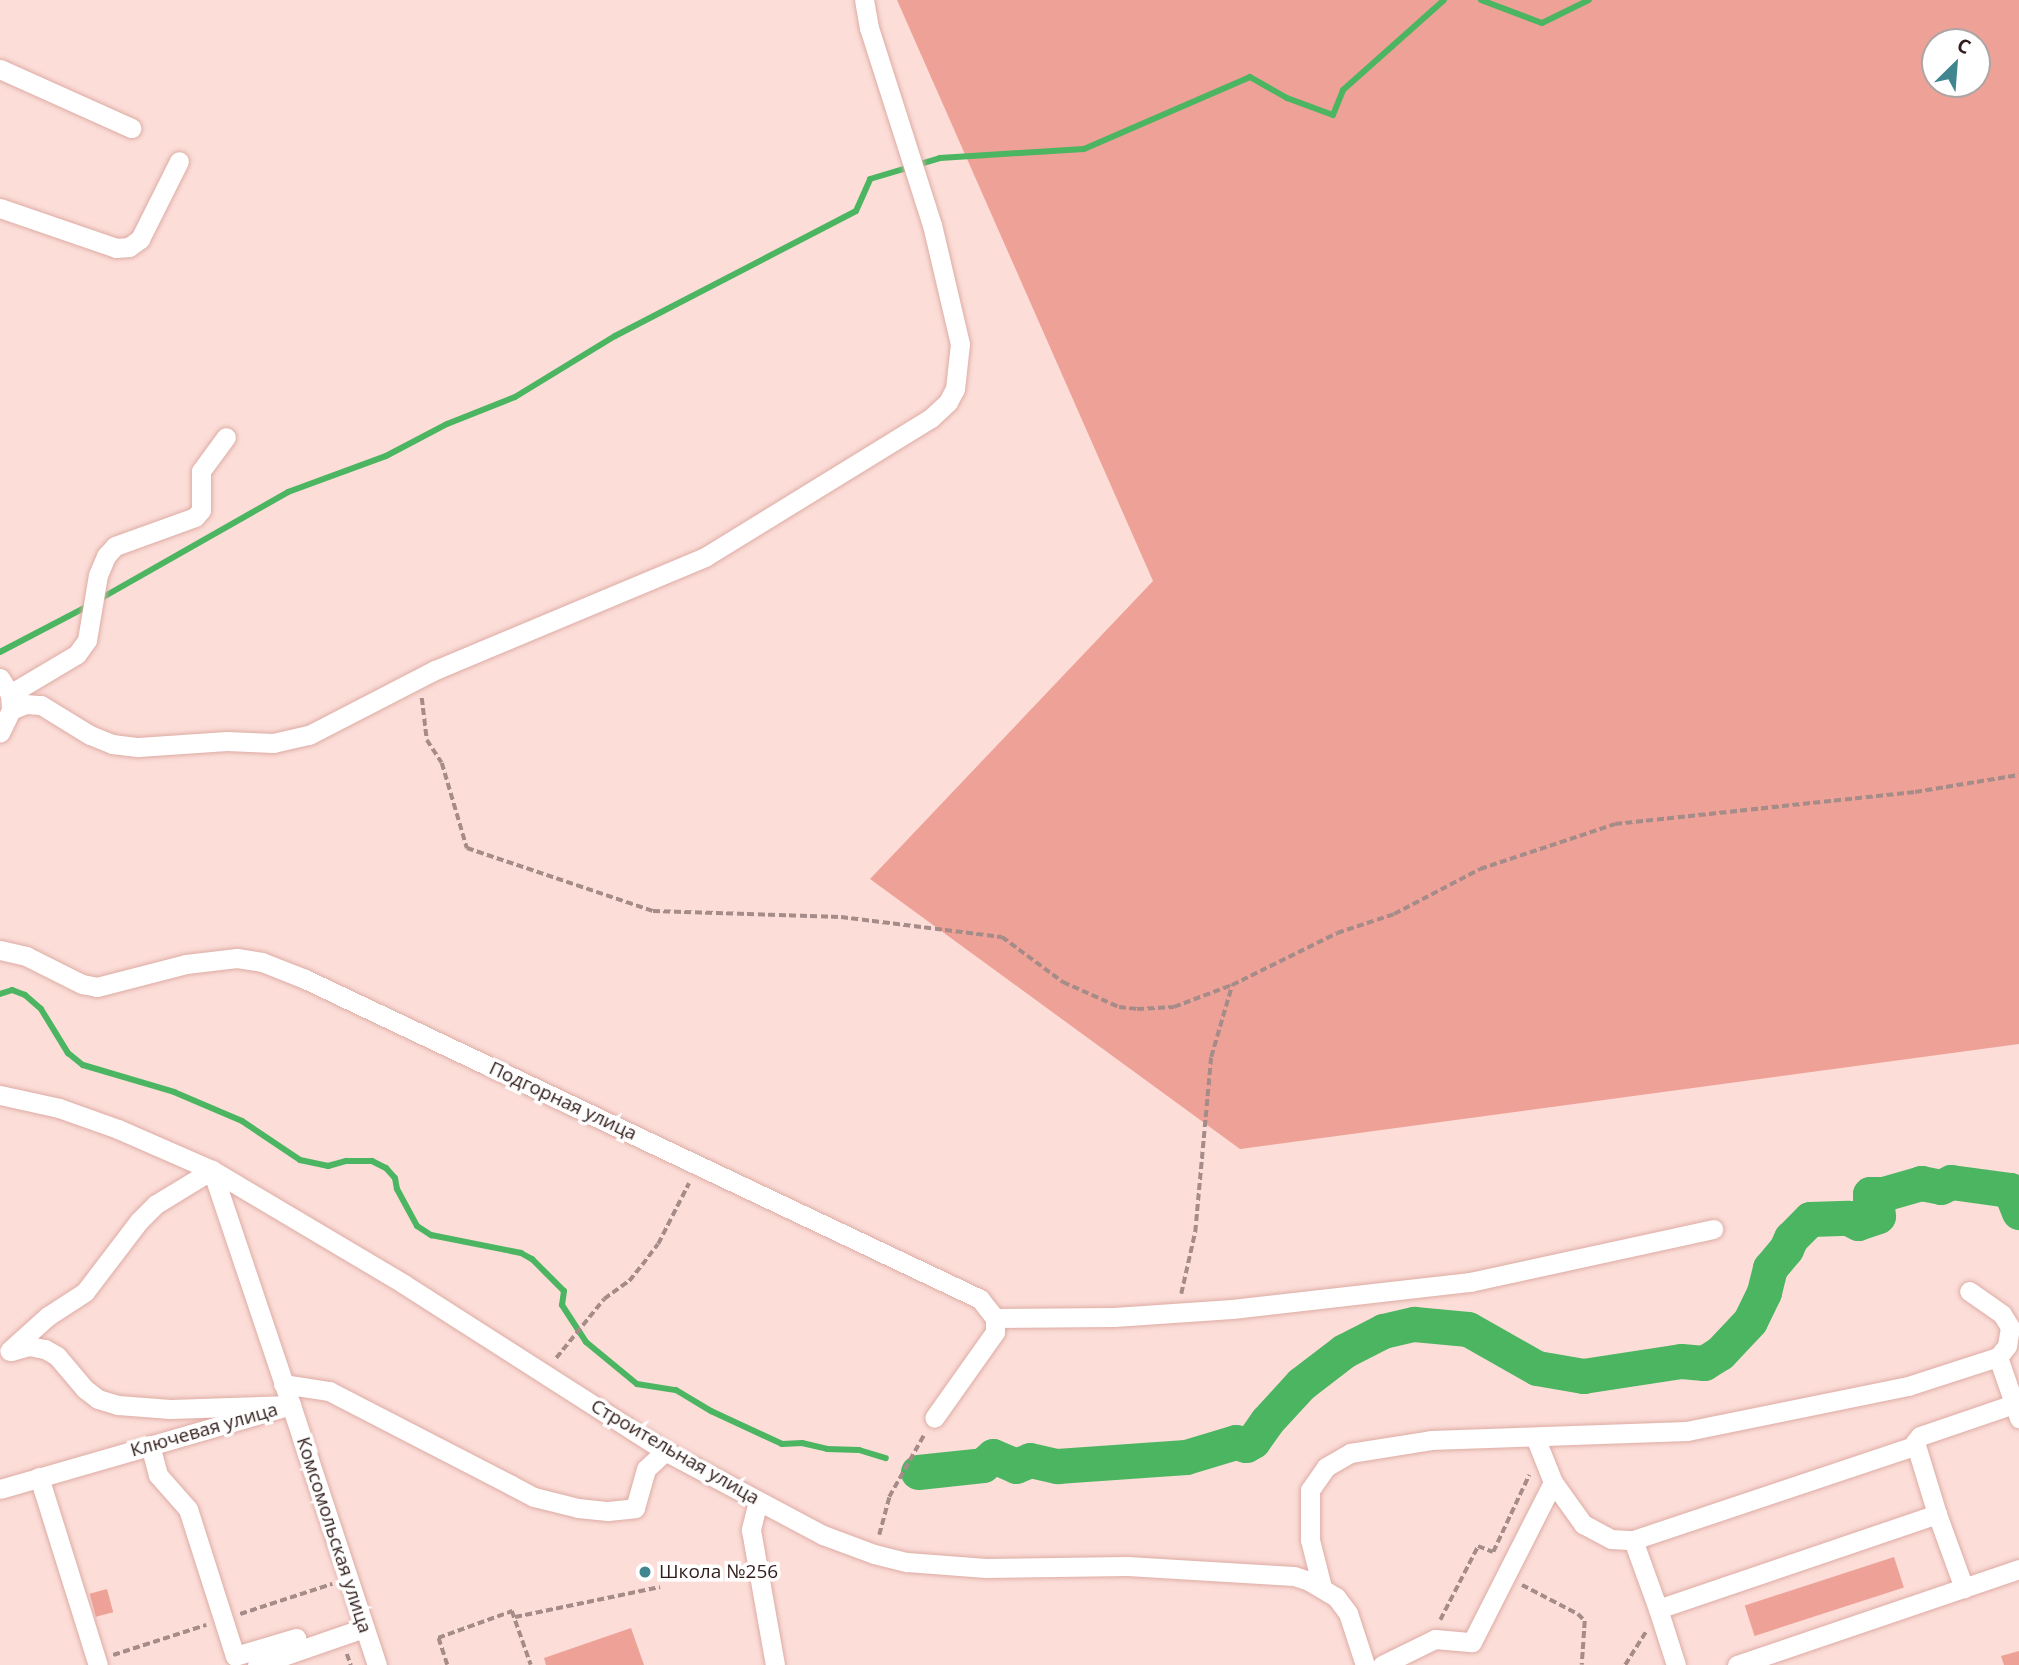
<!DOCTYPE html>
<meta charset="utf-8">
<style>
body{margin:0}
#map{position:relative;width:2019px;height:1665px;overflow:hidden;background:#fcddd8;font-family:"Open Sans",sans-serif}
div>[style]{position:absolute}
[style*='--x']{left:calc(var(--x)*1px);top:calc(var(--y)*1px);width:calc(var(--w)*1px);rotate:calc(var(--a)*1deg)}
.green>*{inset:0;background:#eea197;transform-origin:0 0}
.stream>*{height:6px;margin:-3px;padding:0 3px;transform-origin:3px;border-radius:3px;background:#4bb562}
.river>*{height:35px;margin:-17.5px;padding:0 17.5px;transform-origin:17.5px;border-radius:17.5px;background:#4bb562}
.path>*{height:3.5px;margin-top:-1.75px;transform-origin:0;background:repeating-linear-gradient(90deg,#a58c88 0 7px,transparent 0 10.5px)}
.roads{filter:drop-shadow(0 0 2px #ddaca4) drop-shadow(0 0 2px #ddaca4)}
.minor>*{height:19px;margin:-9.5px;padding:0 9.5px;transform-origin:9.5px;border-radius:9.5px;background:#fff}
.dots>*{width:19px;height:19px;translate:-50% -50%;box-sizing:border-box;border:4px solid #fff;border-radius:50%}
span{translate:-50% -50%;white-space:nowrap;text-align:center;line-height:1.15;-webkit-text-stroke:7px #fff;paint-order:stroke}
.street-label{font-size:19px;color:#311e1c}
.poi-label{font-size:19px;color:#311e1c}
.left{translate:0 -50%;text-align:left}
.north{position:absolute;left:1921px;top:28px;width:70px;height:70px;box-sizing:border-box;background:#fff;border:2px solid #ada5a4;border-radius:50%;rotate:25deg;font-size:19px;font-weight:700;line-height:28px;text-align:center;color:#311e1c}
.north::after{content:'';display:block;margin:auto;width:24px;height:32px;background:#3f8690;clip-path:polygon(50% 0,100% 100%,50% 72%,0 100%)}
</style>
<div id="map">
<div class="green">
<i style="clip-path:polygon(evenodd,897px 0,2019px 0,2019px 1044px,1240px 1149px,870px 879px,1153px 581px,897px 0,1935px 42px,1977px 42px,1977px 84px,1935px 84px,1935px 42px)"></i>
<i style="left:1894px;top:1557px;width:32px;height:157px;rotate:72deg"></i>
<i style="left:107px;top:1589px;width:24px;height:18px;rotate:75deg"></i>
<i style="clip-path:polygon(631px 1628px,644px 1665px,546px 1665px,544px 1658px)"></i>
<i style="clip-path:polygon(2019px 1651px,2019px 1665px,2004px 1665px,2001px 1656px)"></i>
</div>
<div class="stream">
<i style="--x:1481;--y:0;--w:65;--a:20.7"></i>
<i style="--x:1542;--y:23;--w:52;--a:-26.1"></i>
<i style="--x:98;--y:600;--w:219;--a:-29.6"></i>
<i style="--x:288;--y:492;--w:104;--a:-20.2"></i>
<i style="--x:386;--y:456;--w:69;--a:-27.7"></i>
<i style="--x:447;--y:424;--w:73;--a:-21.7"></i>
<i style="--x:515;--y:397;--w:117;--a:-31.4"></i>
<i style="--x:615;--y:336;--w:271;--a:-27.4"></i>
<i style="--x:856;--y:211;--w:35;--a:-66"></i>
<i style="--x:870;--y:179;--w:73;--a:-16.7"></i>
<i style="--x:940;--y:158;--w:144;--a:-3.6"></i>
<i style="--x:1084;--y:149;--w:181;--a:-23.4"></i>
<i style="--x:1250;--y:77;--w:43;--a:29.6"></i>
<i style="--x:1287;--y:98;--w:49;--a:20.3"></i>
<i style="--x:1333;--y:115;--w:27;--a:-68"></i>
<i style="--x:1343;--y:90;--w:135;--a:-41.7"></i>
<i style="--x:0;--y:652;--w:99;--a:-27.6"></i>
<i style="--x:0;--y:994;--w:13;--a:-18"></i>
<i style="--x:12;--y:990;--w:14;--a:21"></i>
<i style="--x:25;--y:995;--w:21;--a:41"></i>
<i style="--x:41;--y:1009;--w:52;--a:58.5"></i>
<i style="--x:68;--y:1053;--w:19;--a:39"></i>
<i style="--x:83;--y:1065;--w:95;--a:16.5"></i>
<i style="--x:174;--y:1092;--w:74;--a:23.1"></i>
<i style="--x:242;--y:1121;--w:70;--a:33.9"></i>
<i style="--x:300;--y:1160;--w:29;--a:12"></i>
<i style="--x:328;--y:1166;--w:19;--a:-16"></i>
<i style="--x:346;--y:1161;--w:26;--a:0"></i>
<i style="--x:372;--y:1161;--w:16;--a:27"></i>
<i style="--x:386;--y:1168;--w:13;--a:48"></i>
<i style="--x:395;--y:1178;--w:11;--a:80"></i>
<i style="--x:397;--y:1189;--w:42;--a:61.6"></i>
<i style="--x:417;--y:1226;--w:17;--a:33"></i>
<i style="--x:431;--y:1235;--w:92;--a:11.3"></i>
<i style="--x:521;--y:1253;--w:13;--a:29"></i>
<i style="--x:532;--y:1259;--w:45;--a:45"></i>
<i style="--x:564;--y:1291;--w:14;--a:98"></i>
<i style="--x:562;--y:1305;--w:44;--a:57"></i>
<i style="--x:586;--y:1342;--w:66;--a:39.5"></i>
<i style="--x:637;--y:1384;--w:39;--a:9"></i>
<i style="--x:676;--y:1390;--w:41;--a:31"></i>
<i style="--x:711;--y:1411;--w:78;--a:24.9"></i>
<i style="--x:782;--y:1444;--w:20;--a:-3"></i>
<i style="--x:802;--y:1443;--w:26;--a:13"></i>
<i style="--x:827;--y:1449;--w:32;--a:2"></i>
<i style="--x:859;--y:1450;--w:28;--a:17"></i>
</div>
<div class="river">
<i style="--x:918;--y:1472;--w:65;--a:-6.1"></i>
<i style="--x:983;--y:1465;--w:13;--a:-42"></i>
<i style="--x:993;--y:1456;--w:25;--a:23"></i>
<i style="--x:1016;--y:1466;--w:15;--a:-23"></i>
<i style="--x:1030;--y:1460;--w:28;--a:13"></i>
<i style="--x:1057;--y:1466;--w:129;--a:-4"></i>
<i style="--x:1186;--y:1457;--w:52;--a:-16.7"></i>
<i style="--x:1236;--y:1442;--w:10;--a:17"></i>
<i style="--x:1246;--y:1445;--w:8;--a:-30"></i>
<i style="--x:1253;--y:1441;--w:24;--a:-55"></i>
<i style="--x:1267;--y:1421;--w:50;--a:-47.4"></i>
<i style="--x:1301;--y:1384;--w:54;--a:-37.5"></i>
<i style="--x:1344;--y:1351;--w:44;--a:-27.1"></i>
<i style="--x:1383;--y:1331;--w:32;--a:-13"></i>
<i style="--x:1414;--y:1324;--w:54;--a:5.3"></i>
<i style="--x:1468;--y:1329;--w:79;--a:29.5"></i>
<i style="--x:1537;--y:1368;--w:47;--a:9.9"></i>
<i style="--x:1583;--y:1376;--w:99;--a:-8.7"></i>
<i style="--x:1681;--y:1361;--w:23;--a:5"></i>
<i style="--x:1704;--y:1363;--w:19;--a:-32"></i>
<i style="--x:1720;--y:1353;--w:44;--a:-46.8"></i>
<i style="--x:1750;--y:1321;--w:32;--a:-64"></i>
<i style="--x:1764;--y:1292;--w:25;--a:-76"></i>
<i style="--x:1770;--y:1268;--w:25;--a:-50"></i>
<i style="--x:1786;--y:1249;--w:12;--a:-66"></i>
<i style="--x:1791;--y:1238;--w:27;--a:-45"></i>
<i style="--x:1810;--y:1219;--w:38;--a:-2"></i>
<i style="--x:1848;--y:1218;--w:11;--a:27"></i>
<i style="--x:1858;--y:1223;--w:21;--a:-19"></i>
<i style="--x:1878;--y:1216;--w:9;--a:-96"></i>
<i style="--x:1877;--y:1207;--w:8;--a:-157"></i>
<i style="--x:1870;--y:1204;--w:10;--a:-90"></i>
<i style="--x:1870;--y:1194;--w:13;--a:0"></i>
<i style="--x:1883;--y:1194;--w:40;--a:-16"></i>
<i style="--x:1921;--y:1183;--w:20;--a:11"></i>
<i style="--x:1941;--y:1187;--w:11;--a:-27"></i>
<i style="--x:1951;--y:1182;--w:60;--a:7.7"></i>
<i style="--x:2010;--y:1190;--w:24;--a:68"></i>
</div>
<div class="path">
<i style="--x:422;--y:698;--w:42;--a:83.2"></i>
<i style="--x:427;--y:740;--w:27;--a:57"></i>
<i style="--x:442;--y:763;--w:89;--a:73.6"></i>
<i style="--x:467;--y:848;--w:196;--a:18.7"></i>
<i style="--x:653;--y:911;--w:188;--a:1.8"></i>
<i style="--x:841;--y:917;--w:162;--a:7.1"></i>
<i style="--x:1002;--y:937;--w:76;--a:36.4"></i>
<i style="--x:1063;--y:982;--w:61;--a:24.1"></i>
<i style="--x:1119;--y:1007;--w:18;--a:6"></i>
<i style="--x:1137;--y:1009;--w:37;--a:-3"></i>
<i style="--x:1174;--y:1007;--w:62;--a:-20.8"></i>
<i style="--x:1232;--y:985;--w:117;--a:-26.3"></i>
<i style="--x:1337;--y:933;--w:60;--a:-18.4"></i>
<i style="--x:1394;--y:914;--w:97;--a:-27.6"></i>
<i style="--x:1480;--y:869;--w:142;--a:-18.4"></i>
<i style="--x:1615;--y:824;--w:302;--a:-6.1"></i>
<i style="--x:1915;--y:792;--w:105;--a:-9.3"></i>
<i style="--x:1181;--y:1294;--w:64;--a:-77.3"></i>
<i style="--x:1195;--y:1232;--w:176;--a:-84.8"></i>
<i style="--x:1211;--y:1057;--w:75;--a:-73.7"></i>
<i style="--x:556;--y:1358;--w:76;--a:-50.9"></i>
<i style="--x:604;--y:1299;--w:31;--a:-36"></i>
<i style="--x:629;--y:1281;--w:21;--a:-51"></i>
<i style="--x:642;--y:1265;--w:26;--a:-53"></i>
<i style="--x:658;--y:1244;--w:68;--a:-63.1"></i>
<i style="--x:879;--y:1535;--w:39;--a:-75"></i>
<i style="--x:889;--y:1497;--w:71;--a:-60.6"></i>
<i style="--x:1522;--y:1585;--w:63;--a:27.4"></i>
<i style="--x:1578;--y:1614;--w:10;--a:45"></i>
<i style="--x:1585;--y:1621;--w:44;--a:93.9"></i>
<i style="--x:240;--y:1614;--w:97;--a:-18.1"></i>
<i style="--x:515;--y:1617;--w:148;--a:-11.7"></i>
<i style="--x:1440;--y:1620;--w:83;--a:-62.8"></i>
<i style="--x:1478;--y:1546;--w:16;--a:22"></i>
<i style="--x:1493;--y:1552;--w:85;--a:-64.9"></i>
<i style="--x:347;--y:1654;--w:12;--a:70"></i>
<i style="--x:113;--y:1655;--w:98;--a:-17.9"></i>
<i style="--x:447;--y:1665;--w:28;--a:-108"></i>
<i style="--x:438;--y:1638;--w:79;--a:-20"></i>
<i style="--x:512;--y:1611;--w:57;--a:70.6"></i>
<i style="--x:1625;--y:1665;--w:40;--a:-58"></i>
</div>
<div class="roads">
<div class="minor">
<i style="--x:0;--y:69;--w:144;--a:24.2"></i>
<i style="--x:0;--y:208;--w:123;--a:19"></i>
<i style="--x:116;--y:248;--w:13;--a:-4"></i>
<i style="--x:129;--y:247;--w:14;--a:-36"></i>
<i style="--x:140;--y:239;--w:87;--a:-63.4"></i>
<i style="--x:0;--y:678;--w:19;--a:58"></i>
<i style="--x:10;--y:694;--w:16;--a:86"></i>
<i style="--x:11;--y:710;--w:25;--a:116"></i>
<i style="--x:10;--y:694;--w:78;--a:-30.8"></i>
<i style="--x:77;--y:654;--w:17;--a:-54"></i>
<i style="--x:87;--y:640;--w:66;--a:-80.4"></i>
<i style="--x:98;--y:575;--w:21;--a:-67"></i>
<i style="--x:106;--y:556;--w:13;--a:-48"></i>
<i style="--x:115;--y:546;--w:85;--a:-19.9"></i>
<i style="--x:195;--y:517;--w:9;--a:-49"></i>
<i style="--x:201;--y:510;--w:39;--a:-90"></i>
<i style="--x:201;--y:471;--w:42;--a:-53.7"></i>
<i style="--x:11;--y:710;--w:15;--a:-23"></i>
<i style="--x:25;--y:704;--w:16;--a:4"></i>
<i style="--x:41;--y:705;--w:57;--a:31.5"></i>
<i style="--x:90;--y:735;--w:24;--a:22"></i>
<i style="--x:112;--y:744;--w:26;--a:7"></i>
<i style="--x:138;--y:747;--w:89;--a:-3.9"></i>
<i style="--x:227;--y:741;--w:46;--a:2.5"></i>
<i style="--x:273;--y:743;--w:37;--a:-13"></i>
<i style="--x:309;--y:735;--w:142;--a:-27.3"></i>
<i style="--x:435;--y:670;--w:293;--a:-22.7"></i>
<i style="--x:705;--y:557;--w:265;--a:-31.6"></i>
<i style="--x:931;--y:418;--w:23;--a:-43"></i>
<i style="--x:948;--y:402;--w:15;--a:-62"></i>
<i style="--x:955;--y:389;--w:45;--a:-83.7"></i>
<i style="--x:960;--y:344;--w:122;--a:-103.2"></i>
<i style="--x:932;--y:225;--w:207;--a:-107.7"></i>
<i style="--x:869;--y:28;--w:28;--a:-100"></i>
<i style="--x:0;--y:950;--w:27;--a:13"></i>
<i style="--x:26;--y:956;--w:63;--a:26.6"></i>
<i style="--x:82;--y:984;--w:15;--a:11"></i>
<i style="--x:97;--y:987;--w:92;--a:-14.5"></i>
<i style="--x:186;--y:964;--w:51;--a:-6.7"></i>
<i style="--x:237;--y:958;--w:25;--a:9"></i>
<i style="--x:262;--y:962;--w:46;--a:21.6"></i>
<i style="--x:305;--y:979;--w:747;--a:25.36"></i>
<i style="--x:980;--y:1299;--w:24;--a:52"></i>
<i style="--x:995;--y:1318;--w:14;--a:90"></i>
<i style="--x:995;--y:1332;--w:105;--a:125.3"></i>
<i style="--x:0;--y:1095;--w:60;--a:12.4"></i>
<i style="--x:59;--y:1108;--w:63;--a:19.6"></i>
<i style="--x:118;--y:1129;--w:103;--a:23.6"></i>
<i style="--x:212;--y:1170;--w:223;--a:30.7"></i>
<i style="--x:404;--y:1284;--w:310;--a:32.6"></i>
<i style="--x:665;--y:1451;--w:179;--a:28"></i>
<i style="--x:823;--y:1535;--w:54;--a:20.4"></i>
<i style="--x:874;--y:1554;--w:34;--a:14"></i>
<i style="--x:907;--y:1562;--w:79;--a:4.3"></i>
<i style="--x:986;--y:1568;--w:141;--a:-0.8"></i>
<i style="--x:1127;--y:1566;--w:167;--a:3.4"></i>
<i style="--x:1294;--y:1576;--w:16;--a:18"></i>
<i style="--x:1309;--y:1581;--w:31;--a:31"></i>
<i style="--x:1336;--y:1597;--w:20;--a:53"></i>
<i style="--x:1348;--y:1613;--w:55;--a:71.9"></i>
<i style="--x:995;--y:1318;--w:119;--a:-0.5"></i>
<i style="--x:1114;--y:1317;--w:118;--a:-3.9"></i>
<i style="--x:1232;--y:1309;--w:240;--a:-6.5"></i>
<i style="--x:1470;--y:1282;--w:249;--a:-12.3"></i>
<i style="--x:11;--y:1351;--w:19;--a:-16"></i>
<i style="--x:29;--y:1346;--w:16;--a:11"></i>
<i style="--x:45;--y:1349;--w:14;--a:30"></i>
<i style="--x:57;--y:1356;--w:43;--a:49.7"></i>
<i style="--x:85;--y:1389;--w:16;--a:38"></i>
<i style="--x:98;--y:1399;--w:21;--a:17"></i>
<i style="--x:118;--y:1405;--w:52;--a:4.4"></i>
<i style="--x:170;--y:1409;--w:121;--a:-1.9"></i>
<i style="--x:291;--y:1405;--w:274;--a:71.7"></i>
<i style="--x:1998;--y:1357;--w:65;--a:71"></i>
<i style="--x:283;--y:1384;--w:47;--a:8.7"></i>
<i style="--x:329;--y:1391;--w:205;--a:27.3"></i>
<i style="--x:511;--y:1485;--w:26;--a:28"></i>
<i style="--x:534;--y:1497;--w:45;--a:14"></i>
<i style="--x:578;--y:1508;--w:30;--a:6"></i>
<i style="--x:608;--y:1511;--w:27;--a:-6"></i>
<i style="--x:635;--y:1508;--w:41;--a:-74.2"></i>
<i style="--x:646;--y:1469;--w:26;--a:-43"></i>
<i style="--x:150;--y:1445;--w:31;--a:75"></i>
<i style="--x:158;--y:1475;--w:45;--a:48.6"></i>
<i style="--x:188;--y:1509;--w:154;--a:72.3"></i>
<i style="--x:235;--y:1656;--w:64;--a:-16.4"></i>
<i style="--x:1914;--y:1446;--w:296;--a:161.5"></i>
<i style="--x:1633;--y:1540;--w:73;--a:70.1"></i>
<i style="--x:1658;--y:1609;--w:295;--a:-18.8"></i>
<i style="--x:1937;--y:1514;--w:79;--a:70"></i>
<i style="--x:39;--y:1477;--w:197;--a:72.6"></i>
<i style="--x:1553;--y:1482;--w:52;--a:54.5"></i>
<i style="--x:1583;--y:1524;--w:32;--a:28"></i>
<i style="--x:1611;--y:1539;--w:22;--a:3"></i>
<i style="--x:0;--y:1489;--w:303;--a:-16.1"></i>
<i style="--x:291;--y:1405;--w:248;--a:-108.6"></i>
<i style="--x:212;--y:1170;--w:66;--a:148.7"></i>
<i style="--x:156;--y:1204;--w:24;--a:135"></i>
<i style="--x:139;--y:1221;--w:89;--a:127.3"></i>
<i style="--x:85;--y:1292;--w:44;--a:147"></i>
<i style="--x:48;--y:1316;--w:52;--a:138.1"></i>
<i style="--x:758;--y:1501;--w:30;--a:104"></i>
<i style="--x:751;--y:1530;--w:137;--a:79.9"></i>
<i style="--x:1937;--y:1514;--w:75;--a:-107"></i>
<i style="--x:1915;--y:1442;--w:8;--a:-50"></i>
<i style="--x:1920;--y:1436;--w:99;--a:-18.8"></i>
<i style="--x:1322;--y:1587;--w:49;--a:-104.3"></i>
<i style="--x:1310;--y:1540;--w:50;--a:-90"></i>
<i style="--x:1310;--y:1490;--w:28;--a:-55"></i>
<i style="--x:1326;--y:1467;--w:28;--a:-30"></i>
<i style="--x:1350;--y:1453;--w:82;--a:-9.1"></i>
<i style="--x:1431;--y:1440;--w:256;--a:-2"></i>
<i style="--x:1687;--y:1431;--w:226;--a:-11.5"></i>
<i style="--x:1908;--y:1386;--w:95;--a:-17.9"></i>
<i style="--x:1998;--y:1357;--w:14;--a:-51"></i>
<i style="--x:2007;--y:1346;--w:19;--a:-81"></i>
<i style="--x:2010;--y:1327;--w:15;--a:-122"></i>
<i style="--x:2002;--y:1314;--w:40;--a:-145.1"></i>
<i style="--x:1658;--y:1609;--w:59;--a:72.2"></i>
<i style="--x:257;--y:1665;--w:113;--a:-19.1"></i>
<i style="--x:1382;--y:1665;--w:59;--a:-26.1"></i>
<i style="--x:1435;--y:1639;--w:37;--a:5"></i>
<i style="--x:1472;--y:1642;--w:179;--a:-63.1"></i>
<i style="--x:1553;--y:1482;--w:48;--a:-111.8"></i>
<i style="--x:1737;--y:1665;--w:298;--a:-18.8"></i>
</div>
</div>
<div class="dots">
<i style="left:645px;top:1572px;background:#3f8690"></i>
</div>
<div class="street-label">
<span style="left:563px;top:1101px;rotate:25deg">Подгорная улица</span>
<span style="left:204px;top:1430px;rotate:-16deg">Ключевая улица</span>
<span style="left:675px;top:1452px;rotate:30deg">Строительная улица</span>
<span style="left:334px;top:1535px;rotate:72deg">Комсомольская улица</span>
</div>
<div class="poi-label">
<span class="left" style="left:659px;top:1572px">Школа №256</span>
</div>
<div class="north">С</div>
</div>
